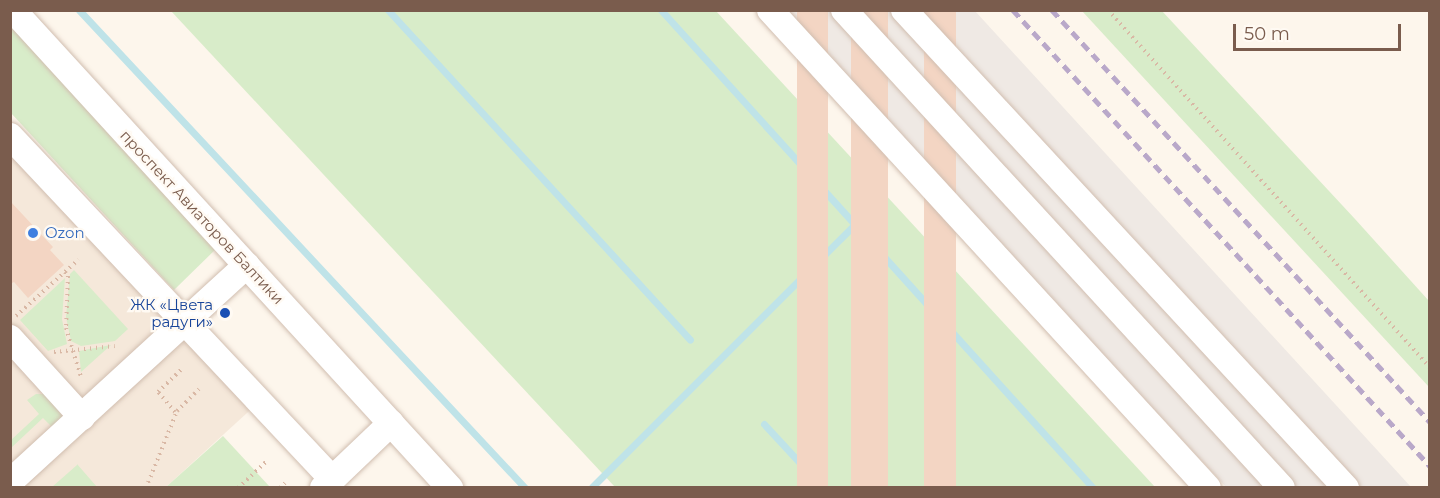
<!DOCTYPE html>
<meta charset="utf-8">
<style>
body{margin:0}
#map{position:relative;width:1440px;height:498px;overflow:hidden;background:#fdf6ec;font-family:Montserrat,sans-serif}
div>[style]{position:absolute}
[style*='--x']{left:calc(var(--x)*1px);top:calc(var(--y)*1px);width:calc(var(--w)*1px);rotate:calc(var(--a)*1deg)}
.residential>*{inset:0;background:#f5e8da}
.industrial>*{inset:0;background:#efe9e4}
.green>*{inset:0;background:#d8ecc9}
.stream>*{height:7px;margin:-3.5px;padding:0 3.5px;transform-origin:3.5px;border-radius:3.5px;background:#bfe3e8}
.building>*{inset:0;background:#f3d5c3;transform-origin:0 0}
.path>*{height:4px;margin-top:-2px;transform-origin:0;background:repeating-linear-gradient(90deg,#d9b8a5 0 1.5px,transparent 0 6px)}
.roads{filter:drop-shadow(0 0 2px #d1beb0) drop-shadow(0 0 2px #d1beb0)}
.minor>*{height:26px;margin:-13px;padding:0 13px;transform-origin:13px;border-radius:13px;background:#fff}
.rail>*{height:4.5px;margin-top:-2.25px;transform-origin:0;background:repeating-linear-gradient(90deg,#b9a8c9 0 9px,transparent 0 15px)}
.dots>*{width:16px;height:16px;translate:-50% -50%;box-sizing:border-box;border:3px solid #fffaf3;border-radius:50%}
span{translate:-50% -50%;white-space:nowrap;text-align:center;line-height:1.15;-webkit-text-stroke:4.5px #fffaf3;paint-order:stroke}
.street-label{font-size:15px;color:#7a5c4d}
.shop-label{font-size:15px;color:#366cbe}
.left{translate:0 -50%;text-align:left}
.transit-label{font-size:15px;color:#164399}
.right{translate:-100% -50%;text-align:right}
.frame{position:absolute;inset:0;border:12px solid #7a5c4d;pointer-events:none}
.scale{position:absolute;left:1233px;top:24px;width:168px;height:27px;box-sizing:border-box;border:3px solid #7a5c4d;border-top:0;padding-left:8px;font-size:18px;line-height:21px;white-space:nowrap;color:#7a5c4d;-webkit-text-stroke:4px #fffaf3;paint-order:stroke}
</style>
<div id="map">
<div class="residential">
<i style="clip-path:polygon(10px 138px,258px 403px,166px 487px,11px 487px)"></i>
</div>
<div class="industrial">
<i style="clip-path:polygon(785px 11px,975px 11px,1411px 487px,1226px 487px)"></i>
</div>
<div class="green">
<i style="clip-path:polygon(171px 11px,716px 11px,1155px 487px,615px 487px)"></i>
<i style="clip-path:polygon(1082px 11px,1162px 11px,1355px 219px,1429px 301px,1429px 387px)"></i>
<i style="clip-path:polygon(11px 22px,219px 246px,174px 290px,11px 113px)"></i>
<i style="clip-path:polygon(74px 270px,128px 329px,115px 341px,81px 346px,71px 341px,66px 317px,70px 274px)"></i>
<i style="clip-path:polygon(65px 278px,62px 319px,67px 344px,48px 351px,20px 320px)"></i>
<i style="clip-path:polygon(111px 345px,81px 372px,79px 351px)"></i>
<i style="clip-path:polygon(36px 394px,46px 394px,63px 417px,55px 430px,43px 418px,11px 448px,11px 440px,39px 414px,27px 400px)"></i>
<i style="clip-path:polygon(223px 436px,270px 487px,166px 487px)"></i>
<i style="clip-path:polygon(77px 464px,97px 487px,52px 487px,77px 465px)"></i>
</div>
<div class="stream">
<i style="--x:79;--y:10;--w:654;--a:46.98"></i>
<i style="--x:388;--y:10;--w:447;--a:47.5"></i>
<i style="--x:661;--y:10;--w:644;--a:47.89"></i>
<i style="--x:764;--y:424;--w:87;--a:47.3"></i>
<i style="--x:592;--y:487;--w:371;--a:-45"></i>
</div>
<div class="building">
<i style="left:797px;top:10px;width:31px;height:650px"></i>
<i style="left:851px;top:10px;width:37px;height:650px"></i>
<i style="left:924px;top:10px;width:32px;height:650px"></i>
<i style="clip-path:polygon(10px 201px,53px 247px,50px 250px,64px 265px,28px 298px,14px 282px,10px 284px)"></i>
</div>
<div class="path">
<i style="--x:1108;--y:10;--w:481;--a:48"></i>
<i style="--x:65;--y:272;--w:5;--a:53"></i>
<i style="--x:68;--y:276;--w:52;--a:92.2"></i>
<i style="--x:66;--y:328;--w:51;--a:73"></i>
<i style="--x:16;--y:316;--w:84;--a:-42.1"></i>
<i style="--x:54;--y:352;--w:61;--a:-5.6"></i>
<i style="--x:175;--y:412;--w:26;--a:-130"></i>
<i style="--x:158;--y:392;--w:32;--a:-44"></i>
<i style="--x:146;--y:488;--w:83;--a:-68.1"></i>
<i style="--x:177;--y:411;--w:31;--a:-45"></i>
<i style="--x:238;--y:488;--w:38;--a:-43"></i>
<i style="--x:280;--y:488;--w:7;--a:-45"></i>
</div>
<div class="roads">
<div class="minor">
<i style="--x:13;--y:10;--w:648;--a:47.57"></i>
<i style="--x:770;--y:10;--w:648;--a:47.5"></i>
<i style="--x:844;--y:10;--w:648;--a:47.5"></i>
<i style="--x:904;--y:10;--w:651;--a:47.24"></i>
<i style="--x:10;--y:136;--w:468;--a:46.8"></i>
<i style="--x:10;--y:338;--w:107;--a:47.7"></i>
<i style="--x:10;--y:482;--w:321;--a:-42.5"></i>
<i style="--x:323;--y:488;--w:94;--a:-43.7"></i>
</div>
</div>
<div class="rail">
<i style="--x:1013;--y:10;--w:618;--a:47.56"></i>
<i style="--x:1052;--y:10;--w:559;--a:47.46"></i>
</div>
<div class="dots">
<i style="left:33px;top:233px;background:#3f7fe0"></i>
<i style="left:225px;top:313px;background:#1a4fb4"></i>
</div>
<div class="street-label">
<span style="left:202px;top:217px;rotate:47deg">проспект Авиаторов Балтики</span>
</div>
<div class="shop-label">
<span class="left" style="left:45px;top:233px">Ozon</span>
</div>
<div class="transit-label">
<span class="right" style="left:213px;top:313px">ЖК «Цвета<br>радуги»</span>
</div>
<div class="frame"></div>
<div class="scale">50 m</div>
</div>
